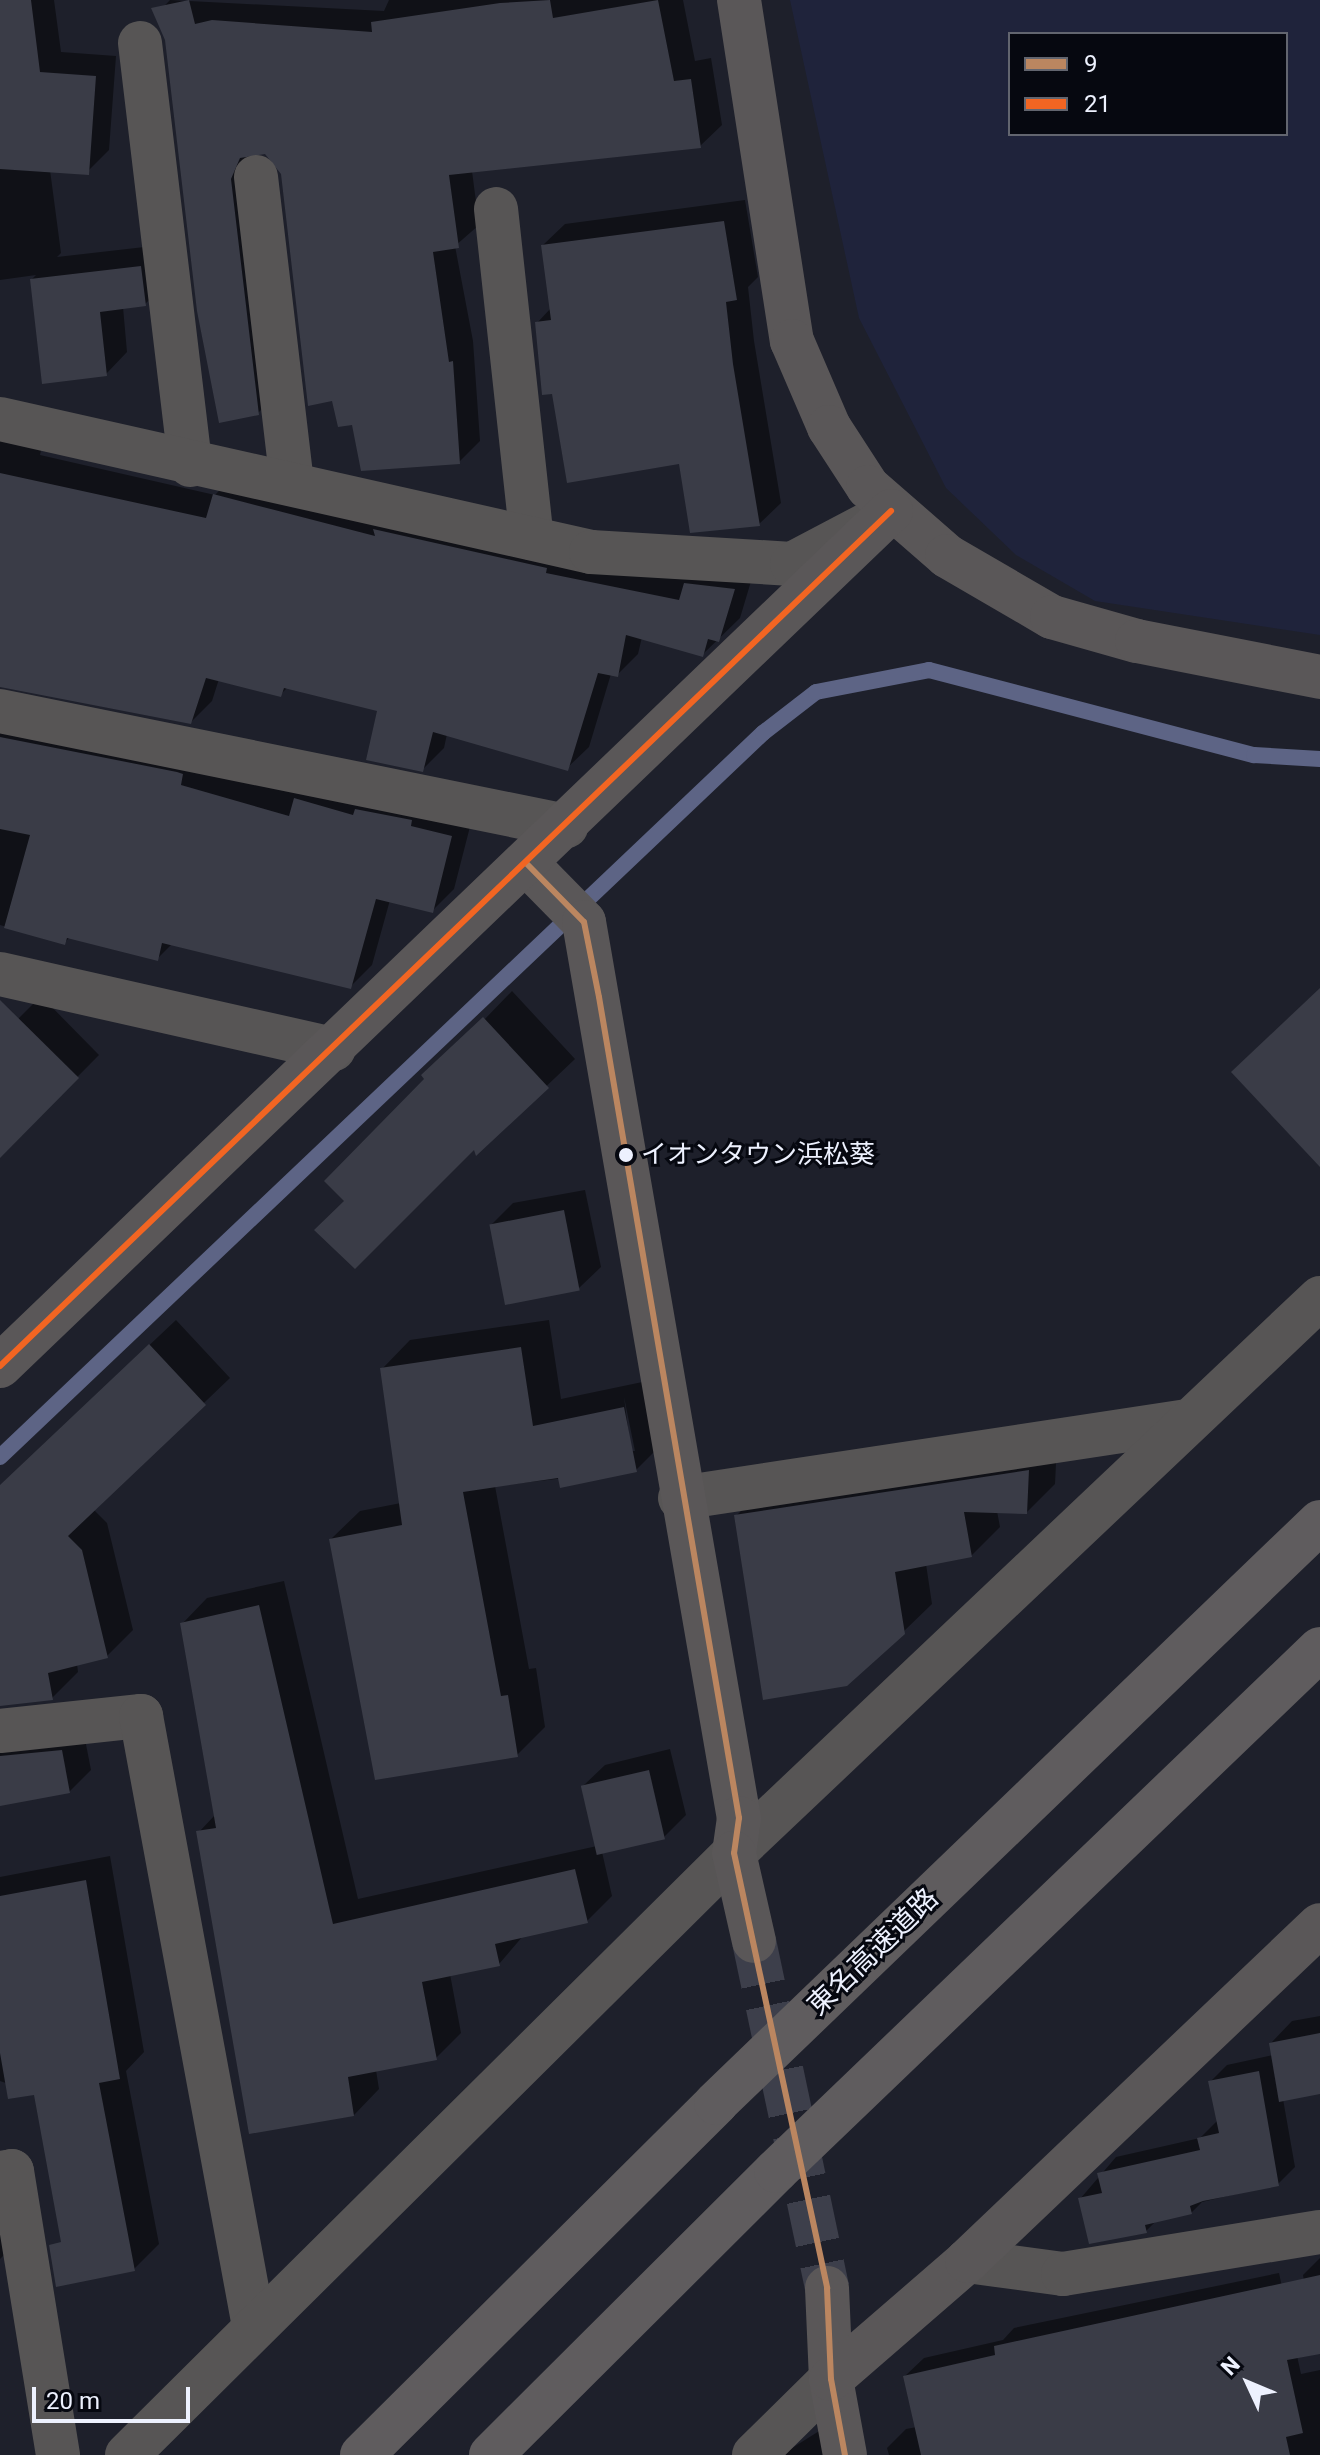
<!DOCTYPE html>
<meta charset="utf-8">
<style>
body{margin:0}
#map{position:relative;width:1320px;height:2455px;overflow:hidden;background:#1e202b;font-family:Roboto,"Noto Sans JP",sans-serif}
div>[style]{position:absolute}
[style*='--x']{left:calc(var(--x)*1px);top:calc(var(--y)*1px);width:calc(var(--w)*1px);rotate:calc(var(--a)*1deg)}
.built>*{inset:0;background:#1f233b}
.shadow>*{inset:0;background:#0007}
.stream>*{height:16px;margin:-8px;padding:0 8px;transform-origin:8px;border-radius:8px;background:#5d6485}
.building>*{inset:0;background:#3a3c47;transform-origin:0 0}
.secondary-tunnel>*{height:44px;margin-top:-22px;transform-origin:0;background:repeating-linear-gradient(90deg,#3d3f4b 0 44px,transparent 0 66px)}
.street>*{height:44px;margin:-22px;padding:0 22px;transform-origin:22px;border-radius:22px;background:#575555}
.secondary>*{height:44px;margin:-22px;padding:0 22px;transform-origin:22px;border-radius:22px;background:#5a5758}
.highway>*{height:44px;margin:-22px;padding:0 22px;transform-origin:22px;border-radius:22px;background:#5f5c5e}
.bus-1>*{height:6px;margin:-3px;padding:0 3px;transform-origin:3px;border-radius:3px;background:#bb8660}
.bus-2>*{height:6px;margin:-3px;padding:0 3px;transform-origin:3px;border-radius:3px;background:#f26522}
.dots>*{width:22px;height:22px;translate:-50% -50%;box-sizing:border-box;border:4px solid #060810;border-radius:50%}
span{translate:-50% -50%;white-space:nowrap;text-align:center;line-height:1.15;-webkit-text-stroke:6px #060810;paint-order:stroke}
.bus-label{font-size:26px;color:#edf1fe}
.left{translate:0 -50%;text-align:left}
.street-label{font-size:28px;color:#edf1fe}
.legend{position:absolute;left:1008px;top:32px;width:280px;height:104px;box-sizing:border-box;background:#060810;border:2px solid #62656f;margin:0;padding:10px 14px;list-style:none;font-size:24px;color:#edf1fe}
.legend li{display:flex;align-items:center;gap:16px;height:40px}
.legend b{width:40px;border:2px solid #62656f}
.north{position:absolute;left:1208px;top:2343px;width:80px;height:80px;-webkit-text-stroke:6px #060810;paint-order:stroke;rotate:314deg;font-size:22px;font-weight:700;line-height:32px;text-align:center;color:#edf1fe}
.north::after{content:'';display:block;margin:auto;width:28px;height:36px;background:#edf1fe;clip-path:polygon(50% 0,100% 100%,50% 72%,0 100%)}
.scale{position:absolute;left:32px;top:2387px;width:158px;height:36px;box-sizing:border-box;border:4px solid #edf1fe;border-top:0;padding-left:10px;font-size:24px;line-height:28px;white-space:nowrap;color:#edf1fe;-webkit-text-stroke:6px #060810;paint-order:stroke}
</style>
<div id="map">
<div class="built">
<i style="clip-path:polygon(evenodd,790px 0,1320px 0,1320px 635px,1095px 601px,1016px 555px,946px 488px,859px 318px,790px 0,1010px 34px,1286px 34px,1286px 134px,1010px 134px,1010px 34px)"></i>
</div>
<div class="shadow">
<i style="clip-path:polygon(0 0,54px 0,61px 52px,116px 56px,109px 150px,88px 171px,50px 170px,61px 253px,57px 257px,162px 245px,167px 283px,145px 304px,123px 307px,127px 352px,106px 374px,32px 279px,36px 275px,0 280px)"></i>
<i style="clip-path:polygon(170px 0,384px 11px,389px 0,683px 0,695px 61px,711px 58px,722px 125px,700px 146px,472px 171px,479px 225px,455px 246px,473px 341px,480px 441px,459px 462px,353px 422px,283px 173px,266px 152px,253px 154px,279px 392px,258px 413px,167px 39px,155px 16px)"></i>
<i style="clip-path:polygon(745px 200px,758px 277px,748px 287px,754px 341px,781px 503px,759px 524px,680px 461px,554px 392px,537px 323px,551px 308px,543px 245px,565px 224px)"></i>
<i style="clip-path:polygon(0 434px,42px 446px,40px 455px,215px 495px,236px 473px,755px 568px,740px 618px,702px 655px,642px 637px,638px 654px,617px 675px,611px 674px,589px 747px,567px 768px,447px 734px,444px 748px,423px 769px,380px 710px,288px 687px,280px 695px,219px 679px,212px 701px,191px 722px,0 642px)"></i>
<i style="clip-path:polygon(0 719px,473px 815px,454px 889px,432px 911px,390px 900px,372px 965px,350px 987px,173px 943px,157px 959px,70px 937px,64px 943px,0 925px)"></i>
<i style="clip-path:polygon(512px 991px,575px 1059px,477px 1152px,476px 1146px,346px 1201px,427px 1079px)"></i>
<i style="clip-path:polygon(41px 996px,99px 1055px,0 1155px,0 1037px)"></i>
<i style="clip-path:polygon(585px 1190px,601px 1267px,579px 1288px,491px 1225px,513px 1203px)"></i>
<i style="clip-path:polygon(176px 1320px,230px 1378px,93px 1509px,107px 1523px,133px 1630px,107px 1656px,77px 1664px,78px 1672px,52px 1698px,0 1704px,0 1486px)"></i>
<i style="clip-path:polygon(evenodd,549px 1320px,561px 1399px,652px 1380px,664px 1442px,636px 1470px,495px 1486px,529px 1669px,536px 1668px,545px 1727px,517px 1755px,331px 1539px,360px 1511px,401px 1503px,382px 1369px,410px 1340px,549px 1320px,624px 1397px,635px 1451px,631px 1451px,624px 1397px)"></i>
<i style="clip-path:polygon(1057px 1443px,1055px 1484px,1027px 1512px,997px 1511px,1000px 1527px,971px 1556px,926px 1564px,932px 1604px,903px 1632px,736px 1516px,765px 1487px)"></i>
<i style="clip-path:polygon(284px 1581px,358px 1899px,597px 1846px,583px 1786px,605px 1765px,670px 1749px,686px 1815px,664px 1837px,602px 1852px,612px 1896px,587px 1921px,523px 1936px,499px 1964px,450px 1974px,461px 2033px,436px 2058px,376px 2070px,379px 2089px,354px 2115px,199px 1832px,215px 1815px,182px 1624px,207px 1598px)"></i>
<i style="clip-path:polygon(83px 1729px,91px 1770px,69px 1792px,0 1804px,0 1735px)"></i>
<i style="clip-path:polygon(110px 1856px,144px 2052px,126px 2071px,159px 2244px,134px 2269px,35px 2093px,0 2081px,0 1877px)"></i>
<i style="clip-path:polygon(1320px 2016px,1320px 2092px,1283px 2099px,1295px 2167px,1278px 2184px,1202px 2202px,1191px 2213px,1156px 2221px,1146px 2231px,1080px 2199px,1116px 2157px,1200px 2138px,1217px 2121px,1210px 2082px,1227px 2065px,1273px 2055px,1271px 2043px,1292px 2021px)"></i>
<i style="clip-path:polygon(0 2193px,16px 2243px,0 2259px)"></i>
<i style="clip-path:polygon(1320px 2258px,1320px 2311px,1309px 2313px,1303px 2275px)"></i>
<i style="clip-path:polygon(1279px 2273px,1301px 2374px,1320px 2370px,1320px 2455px,889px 2455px,887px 2448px,906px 2429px,917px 2427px,905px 2376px,924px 2358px,1003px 2340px,1014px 2328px)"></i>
<i style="clip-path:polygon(824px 2428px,828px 2455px,781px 2455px)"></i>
</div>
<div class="stream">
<i style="--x:0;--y:1457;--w:1052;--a:-43.5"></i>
<i style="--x:763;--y:733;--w:67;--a:-37.7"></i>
<i style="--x:816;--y:692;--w:115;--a:-11"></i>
<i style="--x:929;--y:670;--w:336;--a:14.7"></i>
<i style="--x:1254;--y:755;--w:66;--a:3.5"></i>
</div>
<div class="building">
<i style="clip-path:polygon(0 0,31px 0,40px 72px,96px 76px,89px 175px,0 169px)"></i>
<i style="clip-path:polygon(189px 0,195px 24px,212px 20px,372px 32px,371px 22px,500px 3px,550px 0,553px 18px,658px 0,674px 81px,691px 79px,701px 148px,449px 175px,459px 248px,433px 252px,449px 362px,453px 361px,460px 464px,361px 471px,352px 425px,338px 427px,332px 401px,308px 406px,281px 174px,265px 154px,240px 158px,231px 179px,259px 415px,219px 423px,197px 311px,165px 40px,151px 8px)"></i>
<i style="clip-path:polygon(724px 221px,737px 300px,726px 302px,733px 364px,760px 526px,690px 533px,679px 464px,567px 483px,552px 394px,542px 395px,535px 322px,551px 320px,541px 245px)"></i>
<i style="clip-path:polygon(141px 266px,146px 306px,100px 312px,107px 376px,42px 384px,30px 279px)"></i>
<i style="clip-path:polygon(0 473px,206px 518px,213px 494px,375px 536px,373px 529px,547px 568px,546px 573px,679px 600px,684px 583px,735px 589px,719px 642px,708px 639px,703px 657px,626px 635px,618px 677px,598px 673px,568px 771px,433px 732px,423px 772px,366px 760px,377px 711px,284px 688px,281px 697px,206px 678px,191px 724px,0 687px)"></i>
<i style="clip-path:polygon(0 737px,177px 772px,183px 774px,181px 785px,289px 816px,294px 798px,353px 815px,355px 809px,412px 820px,411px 826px,452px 836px,433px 913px,376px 899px,351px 989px,162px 943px,158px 961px,67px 938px,65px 945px,4px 928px,30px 835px,0 829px)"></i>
<i style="clip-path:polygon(1320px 988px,1320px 1167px,1231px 1072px)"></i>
<i style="clip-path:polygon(0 1000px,79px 1078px,0 1158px)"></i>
<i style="clip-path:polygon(483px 1017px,549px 1088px,476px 1156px,474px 1150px,355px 1269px,314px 1230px,344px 1201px,324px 1181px,424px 1079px,421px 1075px)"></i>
<i style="left:564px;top:1210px;width:82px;height:76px;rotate:79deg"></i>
<i style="clip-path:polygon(149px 1344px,206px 1405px,68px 1536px,82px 1550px,108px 1658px,48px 1673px,53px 1700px,0 1706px,0 1485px)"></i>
<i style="clip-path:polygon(521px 1347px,533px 1426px,624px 1407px,637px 1472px,560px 1488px,558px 1478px,463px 1492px,501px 1696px,508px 1695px,518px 1757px,375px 1780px,329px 1539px,402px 1525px,380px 1368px)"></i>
<i style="clip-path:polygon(1029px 1470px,1027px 1514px,964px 1512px,972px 1557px,895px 1572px,905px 1634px,847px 1686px,763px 1700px,734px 1515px)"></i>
<i style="clip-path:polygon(259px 1605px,333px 1924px,575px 1869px,588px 1923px,495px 1944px,500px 1966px,422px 1982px,437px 2060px,348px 2077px,354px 2116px,249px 2134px,196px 1831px,216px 1828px,180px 1623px)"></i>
<i style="clip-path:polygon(62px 1750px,70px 1793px,0 1806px,0 1756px)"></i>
<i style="left:649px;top:1770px;width:71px;height:70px;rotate:77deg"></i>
<i style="clip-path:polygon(86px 1880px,120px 2079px,99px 2083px,135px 2271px,56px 2287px,49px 2245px,61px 2242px,34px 2095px,8px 2099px,0 2053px,0 1896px)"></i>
<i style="clip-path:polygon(1320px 2033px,1320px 2094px,1279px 2102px,1269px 2043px)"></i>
<i style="clip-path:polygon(1259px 2071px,1279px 2186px,1203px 2201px,1190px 2206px,1192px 2214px,1145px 2225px,1147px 2233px,1089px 2244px,1078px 2198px,1102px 2193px,1097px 2173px,1200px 2150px,1197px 2138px,1219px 2133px,1208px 2081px)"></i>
<i style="clip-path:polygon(1320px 2275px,1320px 2354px,1287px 2360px,1303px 2433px,1286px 2437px,1290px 2455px,921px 2455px,903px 2376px,995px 2355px,994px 2346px)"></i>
</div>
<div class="secondary-tunnel">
<i style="--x:754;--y:1941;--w:355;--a:78.1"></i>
</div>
<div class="street">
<i style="--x:140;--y:43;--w:425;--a:83.2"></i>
<i style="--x:256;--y:177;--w:309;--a:83.3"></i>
<i style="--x:496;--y:209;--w:331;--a:83.8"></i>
<i style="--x:0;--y:419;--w:606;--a:12.68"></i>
<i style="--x:591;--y:552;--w:201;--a:3.4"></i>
<i style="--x:792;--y:564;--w:86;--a:-27.8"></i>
<i style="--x:0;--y:711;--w:578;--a:11.49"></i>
<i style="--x:0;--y:974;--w:342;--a:12.7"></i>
<i style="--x:680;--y:1498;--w:513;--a:-8.64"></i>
<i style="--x:0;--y:1731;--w:142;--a:-6.1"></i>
<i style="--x:141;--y:1716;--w:620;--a:79.51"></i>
<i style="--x:0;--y:2173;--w:12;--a:-9"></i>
<i style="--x:12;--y:2171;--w:288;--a:80.8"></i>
<i style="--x:967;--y:2261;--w:97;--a:7.7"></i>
<i style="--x:1063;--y:2274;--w:260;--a:-9.3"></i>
<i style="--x:127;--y:2455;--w:855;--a:-44.76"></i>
<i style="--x:734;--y:1853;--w:807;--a:-43.44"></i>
<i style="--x:754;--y:2455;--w:108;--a:-44.6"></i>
</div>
<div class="secondary">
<i style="--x:739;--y:0;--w:345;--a:81.2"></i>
<i style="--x:792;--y:341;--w:94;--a:66.7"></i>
<i style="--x:829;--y:427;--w:72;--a:57"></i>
<i style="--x:868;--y:487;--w:105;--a:41.1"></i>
<i style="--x:947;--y:556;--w:121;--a:30.2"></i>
<i style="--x:1052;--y:617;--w:88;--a:15.8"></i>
<i style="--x:1137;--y:641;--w:187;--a:11.1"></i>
<i style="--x:527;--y:864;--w:81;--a:45.5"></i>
<i style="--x:584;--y:922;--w:909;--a:80.19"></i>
<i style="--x:739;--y:1818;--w:35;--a:98"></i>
<i style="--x:734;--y:1853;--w:90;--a:77.2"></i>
<i style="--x:0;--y:1366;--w:1235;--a:-43.82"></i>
<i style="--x:827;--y:2288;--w:91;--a:87.5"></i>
<i style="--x:831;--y:2379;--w:77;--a:79.6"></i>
<i style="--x:831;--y:2379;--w:180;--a:-40.9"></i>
<i style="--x:967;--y:2261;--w:487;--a:-43.6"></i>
</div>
<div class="highway">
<i style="--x:362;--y:2455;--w:499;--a:-44.8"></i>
<i style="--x:716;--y:2103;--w:838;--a:-43.89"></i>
<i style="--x:491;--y:2455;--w:402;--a:-44.9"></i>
<i style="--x:776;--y:2171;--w:754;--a:-43.82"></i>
</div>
<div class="bus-1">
<i style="--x:527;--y:864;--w:81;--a:45.5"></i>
<i style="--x:584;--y:922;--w:76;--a:78.7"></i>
<i style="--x:599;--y:997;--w:833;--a:80.32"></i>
<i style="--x:739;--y:1818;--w:35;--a:98"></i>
<i style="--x:734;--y:1853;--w:445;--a:77.9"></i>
<i style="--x:827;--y:2288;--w:91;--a:87.5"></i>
<i style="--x:831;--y:2379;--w:77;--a:79.6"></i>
</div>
<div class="bus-2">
<i style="--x:0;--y:1366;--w:1235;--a:-43.82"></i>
</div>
<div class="dots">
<i style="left:626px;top:1155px;background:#edf1fe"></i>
</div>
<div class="bus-label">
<span class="left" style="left:641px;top:1155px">イオンタウン浜松葵</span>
</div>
<div class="street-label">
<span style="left:873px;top:1952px;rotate:-44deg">東名高速道路</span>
</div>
<ul class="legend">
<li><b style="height:10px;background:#bb8660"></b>9</li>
<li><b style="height:10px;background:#f26522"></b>21</li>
</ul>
<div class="north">N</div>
<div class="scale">20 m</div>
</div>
